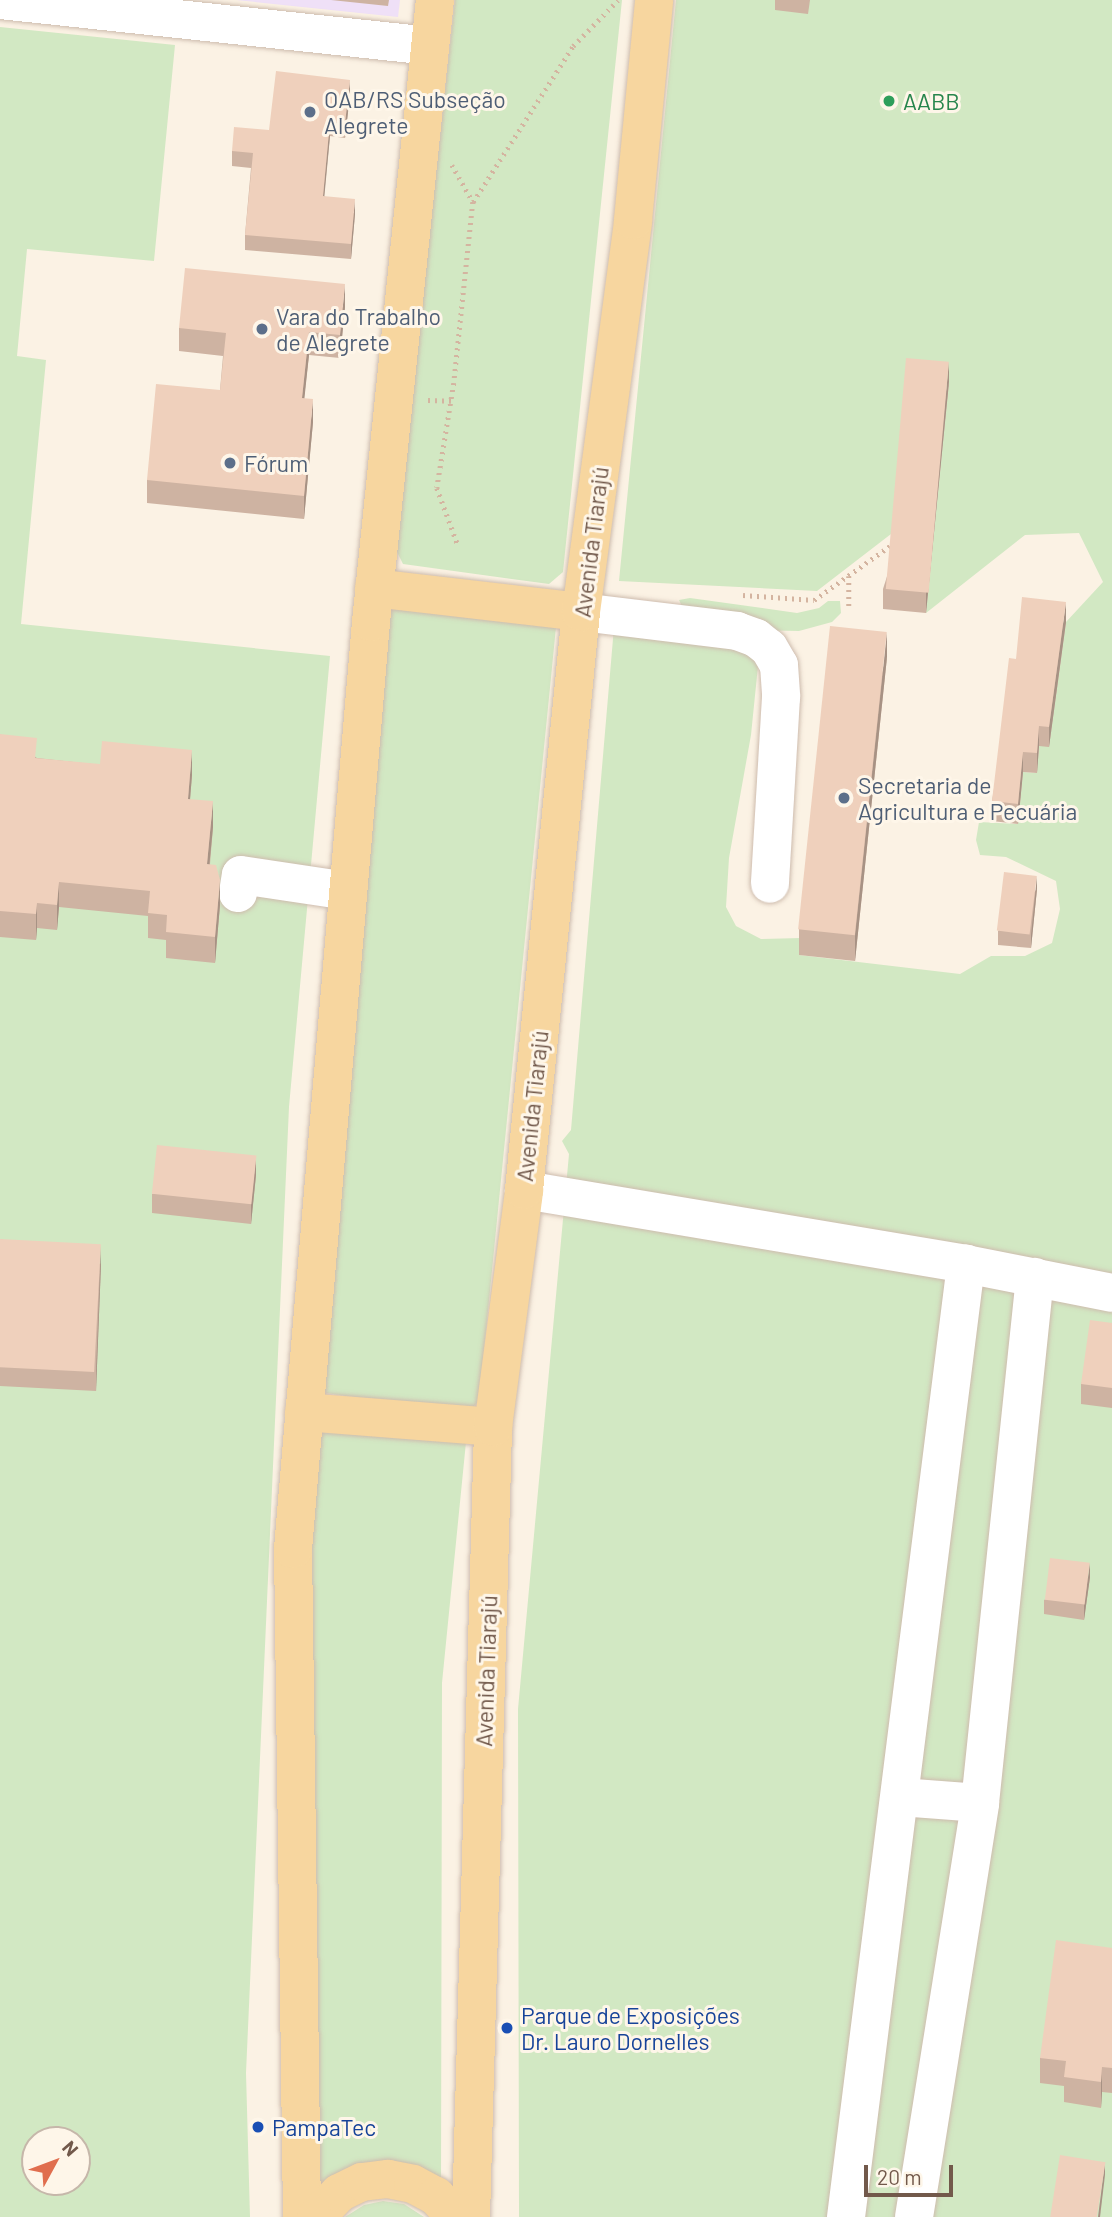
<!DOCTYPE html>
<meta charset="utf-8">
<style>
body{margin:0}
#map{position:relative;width:1112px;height:2217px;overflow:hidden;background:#fbf2e4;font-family:Barlow,sans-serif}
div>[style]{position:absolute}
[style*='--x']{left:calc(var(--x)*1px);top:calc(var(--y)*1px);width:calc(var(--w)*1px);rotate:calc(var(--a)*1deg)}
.education>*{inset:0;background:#efe0f7}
.green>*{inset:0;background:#d2e8c3}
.path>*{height:4.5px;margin-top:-2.25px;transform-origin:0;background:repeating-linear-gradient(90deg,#d4b4a0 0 2px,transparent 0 7px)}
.roads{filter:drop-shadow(0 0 2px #cebcae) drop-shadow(0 0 2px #cebcae)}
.minor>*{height:38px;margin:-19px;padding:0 19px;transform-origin:19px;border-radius:19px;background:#fff}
.major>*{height:38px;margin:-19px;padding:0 19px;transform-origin:19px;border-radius:19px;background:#f7d69f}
.wall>*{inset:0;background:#ceb3a2}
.shaded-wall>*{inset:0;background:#a79284}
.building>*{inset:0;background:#efd0bc;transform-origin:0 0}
.dots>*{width:19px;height:19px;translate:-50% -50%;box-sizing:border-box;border:4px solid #fef6e9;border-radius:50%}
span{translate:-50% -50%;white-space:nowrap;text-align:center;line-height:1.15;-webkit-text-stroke:6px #fef6e9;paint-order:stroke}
.service-label{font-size:23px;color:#4e5e75}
.left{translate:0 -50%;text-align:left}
.leisure-label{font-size:23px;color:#27864d}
.street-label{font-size:23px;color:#72594b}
.transit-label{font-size:23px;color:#164399}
.north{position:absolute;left:21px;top:2126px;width:70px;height:70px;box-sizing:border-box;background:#fef6e9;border:2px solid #c6b7aa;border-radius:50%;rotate:49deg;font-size:19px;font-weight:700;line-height:28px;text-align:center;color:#72594b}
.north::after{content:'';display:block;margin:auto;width:24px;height:32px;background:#e06e4e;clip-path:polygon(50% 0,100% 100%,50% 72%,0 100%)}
.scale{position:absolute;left:864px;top:2165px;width:89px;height:32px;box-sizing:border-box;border:4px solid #72594b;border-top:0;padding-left:9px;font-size:21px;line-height:24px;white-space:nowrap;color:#72594b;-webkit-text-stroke:5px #fef6e9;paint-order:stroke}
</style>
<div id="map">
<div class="education">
<i style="clip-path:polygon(236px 0,400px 0,398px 17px)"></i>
</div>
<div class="green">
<i style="clip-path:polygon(455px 0,622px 0,563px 572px,549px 584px,403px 564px,395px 548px)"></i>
<i style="clip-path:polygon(676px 0,1112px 0,1112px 2217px,519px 2217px,518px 1709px,569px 1154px,562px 1141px,571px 1130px,614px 627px,738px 649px,750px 656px,758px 666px,751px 735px,729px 858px,726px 907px,736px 926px,761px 939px,801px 938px,799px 955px,960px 974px,991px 956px,1025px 956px,1052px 943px,1060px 909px,1056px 881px,1006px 857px,980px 855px,976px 840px,979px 822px,1018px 824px,1023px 772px,1037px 773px,1039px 746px,1049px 746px,1066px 622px,1103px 582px,1079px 533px,1025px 535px,926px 613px,949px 382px,891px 534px,817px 591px,619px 581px)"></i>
<i style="clip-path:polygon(evenodd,0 27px,175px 45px,154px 261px,27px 249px,17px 356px,46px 360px,21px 624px,330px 656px,289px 1107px,246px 2073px,250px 2217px,0 2217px,0 27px,35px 2140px,77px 2140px,77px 2182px,35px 2182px,35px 2140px)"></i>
<i style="clip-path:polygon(690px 598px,797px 613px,819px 608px,828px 601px,840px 601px,841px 613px,832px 622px,799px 631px,751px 630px,684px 610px,679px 600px)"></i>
<i style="clip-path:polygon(391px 608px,556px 627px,479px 1401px,466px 1414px,326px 1393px,317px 1378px)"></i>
<i style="clip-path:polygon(332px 1425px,466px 1442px,442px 1683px,441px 2194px,311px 2197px,307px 1585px,316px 1434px)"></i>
<i style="clip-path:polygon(383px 2201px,404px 2204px,424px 2217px,345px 2217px,364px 2205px)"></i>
</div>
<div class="path">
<i style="--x:452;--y:165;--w:43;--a:60.4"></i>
<i style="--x:473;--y:202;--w:182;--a:96"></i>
<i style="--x:454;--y:383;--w:106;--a:99.2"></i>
<i style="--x:437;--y:488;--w:61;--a:69.8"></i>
<i style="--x:473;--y:202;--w:185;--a:-57.3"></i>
<i style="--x:573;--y:46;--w:64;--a:-45.6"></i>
<i style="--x:428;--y:400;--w:23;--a:2"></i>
<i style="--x:849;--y:576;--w:31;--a:90"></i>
<i style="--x:743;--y:595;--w:71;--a:4"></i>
<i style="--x:814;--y:600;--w:93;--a:-35.4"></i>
</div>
<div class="roads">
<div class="minor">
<i style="--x:0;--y:0;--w:432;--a:6.1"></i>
<i style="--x:581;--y:612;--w:157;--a:6.9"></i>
<i style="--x:737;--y:631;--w:20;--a:20"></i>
<i style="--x:756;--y:638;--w:16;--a:38"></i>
<i style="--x:769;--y:648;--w:20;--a:60"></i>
<i style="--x:779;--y:665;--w:32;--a:86"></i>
<i style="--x:781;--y:697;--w:187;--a:93.4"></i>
<i style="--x:238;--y:893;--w:18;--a:-81"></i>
<i style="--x:241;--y:875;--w:108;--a:8.5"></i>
<i style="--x:524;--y:1190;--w:448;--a:9.5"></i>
<i style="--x:966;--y:1264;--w:149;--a:11.2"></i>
<i style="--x:900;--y:1797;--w:80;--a:4.3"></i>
<i style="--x:846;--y:2217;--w:961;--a:-82.82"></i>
<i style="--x:914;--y:2217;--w:419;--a:-80.9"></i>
<i style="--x:980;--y:1803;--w:529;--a:-84.03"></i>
</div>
<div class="major">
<i style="--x:374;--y:588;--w:208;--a:6.6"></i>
<i style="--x:304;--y:1412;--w:190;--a:4.5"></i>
<i style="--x:302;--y:2217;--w:668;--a:-90.77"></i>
<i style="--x:293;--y:1549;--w:930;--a:-85.19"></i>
<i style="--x:371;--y:622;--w:625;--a:-84.13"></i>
<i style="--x:316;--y:2217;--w:33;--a:-46"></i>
<i style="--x:339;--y:2193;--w:25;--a:-26"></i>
<i style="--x:362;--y:2182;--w:26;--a:-7"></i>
<i style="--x:388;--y:2179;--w:25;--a:11"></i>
<i style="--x:413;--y:2184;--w:26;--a:28"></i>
<i style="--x:436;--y:2196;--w:28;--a:48"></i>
<i style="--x:471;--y:2217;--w:790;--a:-88.4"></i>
<i style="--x:493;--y:1427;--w:239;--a:-82.5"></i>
<i style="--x:524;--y:1190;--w:581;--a:-84.37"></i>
<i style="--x:581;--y:612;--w:395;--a:-82.4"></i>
<i style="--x:633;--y:220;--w:221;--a:-84.5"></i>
</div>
</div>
<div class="wall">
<i style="clip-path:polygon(331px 0,389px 0,388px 6px)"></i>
<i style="clip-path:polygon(775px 0,810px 0,808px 14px,775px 10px)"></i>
<i style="clip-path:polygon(350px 95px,345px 138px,330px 136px,324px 196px,355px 214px,351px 259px,245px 250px,245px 235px,251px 168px,232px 166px,232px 151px,269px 130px)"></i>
<i style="clip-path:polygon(345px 307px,340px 358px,309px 355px,304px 398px,313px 422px,304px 519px,147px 503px,147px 480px,220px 390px,223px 356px,179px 351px,179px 328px)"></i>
<i style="clip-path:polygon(949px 382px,926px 613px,883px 609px,883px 589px)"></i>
<i style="clip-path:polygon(1066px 622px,1049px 747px,1039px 746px,1037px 773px,1023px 772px,1018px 824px,992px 821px,992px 801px,1016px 659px)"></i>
<i style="clip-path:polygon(887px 657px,855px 961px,799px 955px,799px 929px)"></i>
<i style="clip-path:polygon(0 734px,37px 758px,192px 775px,190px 799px,213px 827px,210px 864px,220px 905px,215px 963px,166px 958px,166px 940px,148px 938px,148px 916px,59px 907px,57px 930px,37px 928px,36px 940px,0 937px)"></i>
<i style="clip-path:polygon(1037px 889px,1031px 948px,998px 945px,998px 931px)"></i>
<i style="clip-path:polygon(256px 1175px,251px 1224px,152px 1213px,152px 1194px)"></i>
<i style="clip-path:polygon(0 1239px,101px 1264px,96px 1391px,0 1386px)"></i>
<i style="clip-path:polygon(1112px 1323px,1112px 1408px,1081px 1404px,1081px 1384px)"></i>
<i style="clip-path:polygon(1090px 1577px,1084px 1620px,1044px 1614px,1044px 1600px)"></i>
<i style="clip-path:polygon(1112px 1948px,1112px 2093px,1102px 2092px,1101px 2108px,1064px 2102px,1064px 2086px,1040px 2083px,1040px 2058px)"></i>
</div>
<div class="shaded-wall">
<i style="clip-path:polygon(350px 80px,350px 95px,345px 138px,345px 123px)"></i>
<i style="clip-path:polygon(330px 121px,330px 136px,323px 211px,323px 196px)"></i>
<i style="clip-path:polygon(355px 199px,355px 214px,351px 259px,351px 244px)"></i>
<i style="clip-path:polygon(345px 284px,345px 307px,340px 358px,340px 335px)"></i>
<i style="clip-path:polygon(309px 332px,309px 355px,302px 421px,302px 398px)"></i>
<i style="clip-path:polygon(949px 362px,949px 382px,926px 613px,926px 594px)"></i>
<i style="clip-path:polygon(313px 399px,313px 422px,304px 519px,304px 496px)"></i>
<i style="clip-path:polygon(1066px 602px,1066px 622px,1049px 747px,1049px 727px)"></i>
<i style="clip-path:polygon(887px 632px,887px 657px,855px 961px,855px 936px)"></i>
<i style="clip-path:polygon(1039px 726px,1039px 746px,1037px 773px,1037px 753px)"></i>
<i style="clip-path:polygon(192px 750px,192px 775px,188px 824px,188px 799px)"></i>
<i style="clip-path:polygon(1023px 752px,1023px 772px,1018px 824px,1018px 804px)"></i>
<i style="clip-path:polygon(213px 801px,213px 827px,207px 889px,207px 864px)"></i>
<i style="clip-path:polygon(1037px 876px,1037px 889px,1031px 948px,1031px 935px)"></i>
<i style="clip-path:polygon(220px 880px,220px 905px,215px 963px,215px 937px)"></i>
<i style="clip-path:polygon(59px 882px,59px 907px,57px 930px,57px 905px)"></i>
<i style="clip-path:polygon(37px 903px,37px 928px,36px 940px,36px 914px)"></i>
<i style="clip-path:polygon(256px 1156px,256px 1175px,251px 1224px,251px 1204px)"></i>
<i style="clip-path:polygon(101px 1244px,101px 1264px,96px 1391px,96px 1371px)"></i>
<i style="clip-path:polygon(1090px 1563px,1090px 1577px,1084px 1620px,1084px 1606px)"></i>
<i style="clip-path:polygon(1102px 2067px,1102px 2092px,1101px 2108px,1101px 2082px)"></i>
<i style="clip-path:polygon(1105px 2162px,1105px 2175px,1100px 2217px,1098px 2217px)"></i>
</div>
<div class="building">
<i style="clip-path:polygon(276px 71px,350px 80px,345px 123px,330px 121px,323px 196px,355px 199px,351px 244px,245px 235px,253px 153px,232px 151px,234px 127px,269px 130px)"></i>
<i style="clip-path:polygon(185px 268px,345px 284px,340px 335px,309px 332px,302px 398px,313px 399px,304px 496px,147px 480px,156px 384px,220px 390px,226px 333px,179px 328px)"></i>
<i style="left:906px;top:358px;width:43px;height:232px;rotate:5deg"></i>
<i style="clip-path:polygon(1022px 597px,1066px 602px,1049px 727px,1039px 726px,1037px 753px,1023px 752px,1018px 804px,992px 801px,1009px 658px,1016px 659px)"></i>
<i style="left:830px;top:626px;width:57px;height:305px;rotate:6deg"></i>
<i style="clip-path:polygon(0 734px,37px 738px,35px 758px,100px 764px,102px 741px,192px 750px,188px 799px,213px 801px,207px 864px,216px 865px,220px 880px,215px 937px,166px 932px,167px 915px,148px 913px,150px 891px,59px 882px,57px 905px,37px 903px,36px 914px,0 911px)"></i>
<i style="left:1004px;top:872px;width:33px;height:59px;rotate:7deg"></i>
<i style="left:157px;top:1145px;width:100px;height:49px;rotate:6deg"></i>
<i style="left:0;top:1239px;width:101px;height:128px;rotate:3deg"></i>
<i style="clip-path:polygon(1090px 1320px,1112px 1323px,1112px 1388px,1081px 1384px)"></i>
<i style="left:1050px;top:1558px;width:40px;height:42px;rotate:7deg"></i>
<i style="clip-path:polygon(1056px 1940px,1112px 1948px,1112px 2068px,1102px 2067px,1101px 2082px,1064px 2077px,1066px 2061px,1040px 2058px)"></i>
<i style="left:1060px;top:2155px;width:46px;height:63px;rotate:9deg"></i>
</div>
<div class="dots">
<i style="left:889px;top:101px;background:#2e9e5b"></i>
<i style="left:310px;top:112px;background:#5c6f8a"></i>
<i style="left:262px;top:329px;background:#5c6f8a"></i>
<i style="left:230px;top:463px;background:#5c6f8a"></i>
<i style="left:844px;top:798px;background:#5c6f8a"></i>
<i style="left:507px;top:2028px;background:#1a4fb4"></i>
<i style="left:258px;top:2127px;background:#1a4fb4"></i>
</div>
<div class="service-label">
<span class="left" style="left:324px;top:112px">OAB/RS Subseção<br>Alegrete</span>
<span class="left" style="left:276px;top:329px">Vara do Trabalho<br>de Alegrete</span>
<span class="left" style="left:244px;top:463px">Fórum</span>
<span class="left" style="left:858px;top:798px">Secretaria de<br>Agricultura e Pecuária</span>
</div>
<div class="leisure-label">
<span class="left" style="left:903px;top:101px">AABB</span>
</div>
<div class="street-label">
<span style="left:591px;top:542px;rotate:-83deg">Avenida Tiarajú</span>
<span style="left:532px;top:1106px;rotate:-84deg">Avenida Tiarajú</span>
<span style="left:486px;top:1671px;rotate:-88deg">Avenida Tiarajú</span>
</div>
<div class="transit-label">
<span class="left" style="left:521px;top:2028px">Parque de Exposições<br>Dr. Lauro Dornelles</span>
<span class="left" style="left:272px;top:2127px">PampaTec</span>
</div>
<div class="north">N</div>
<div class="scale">20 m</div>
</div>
